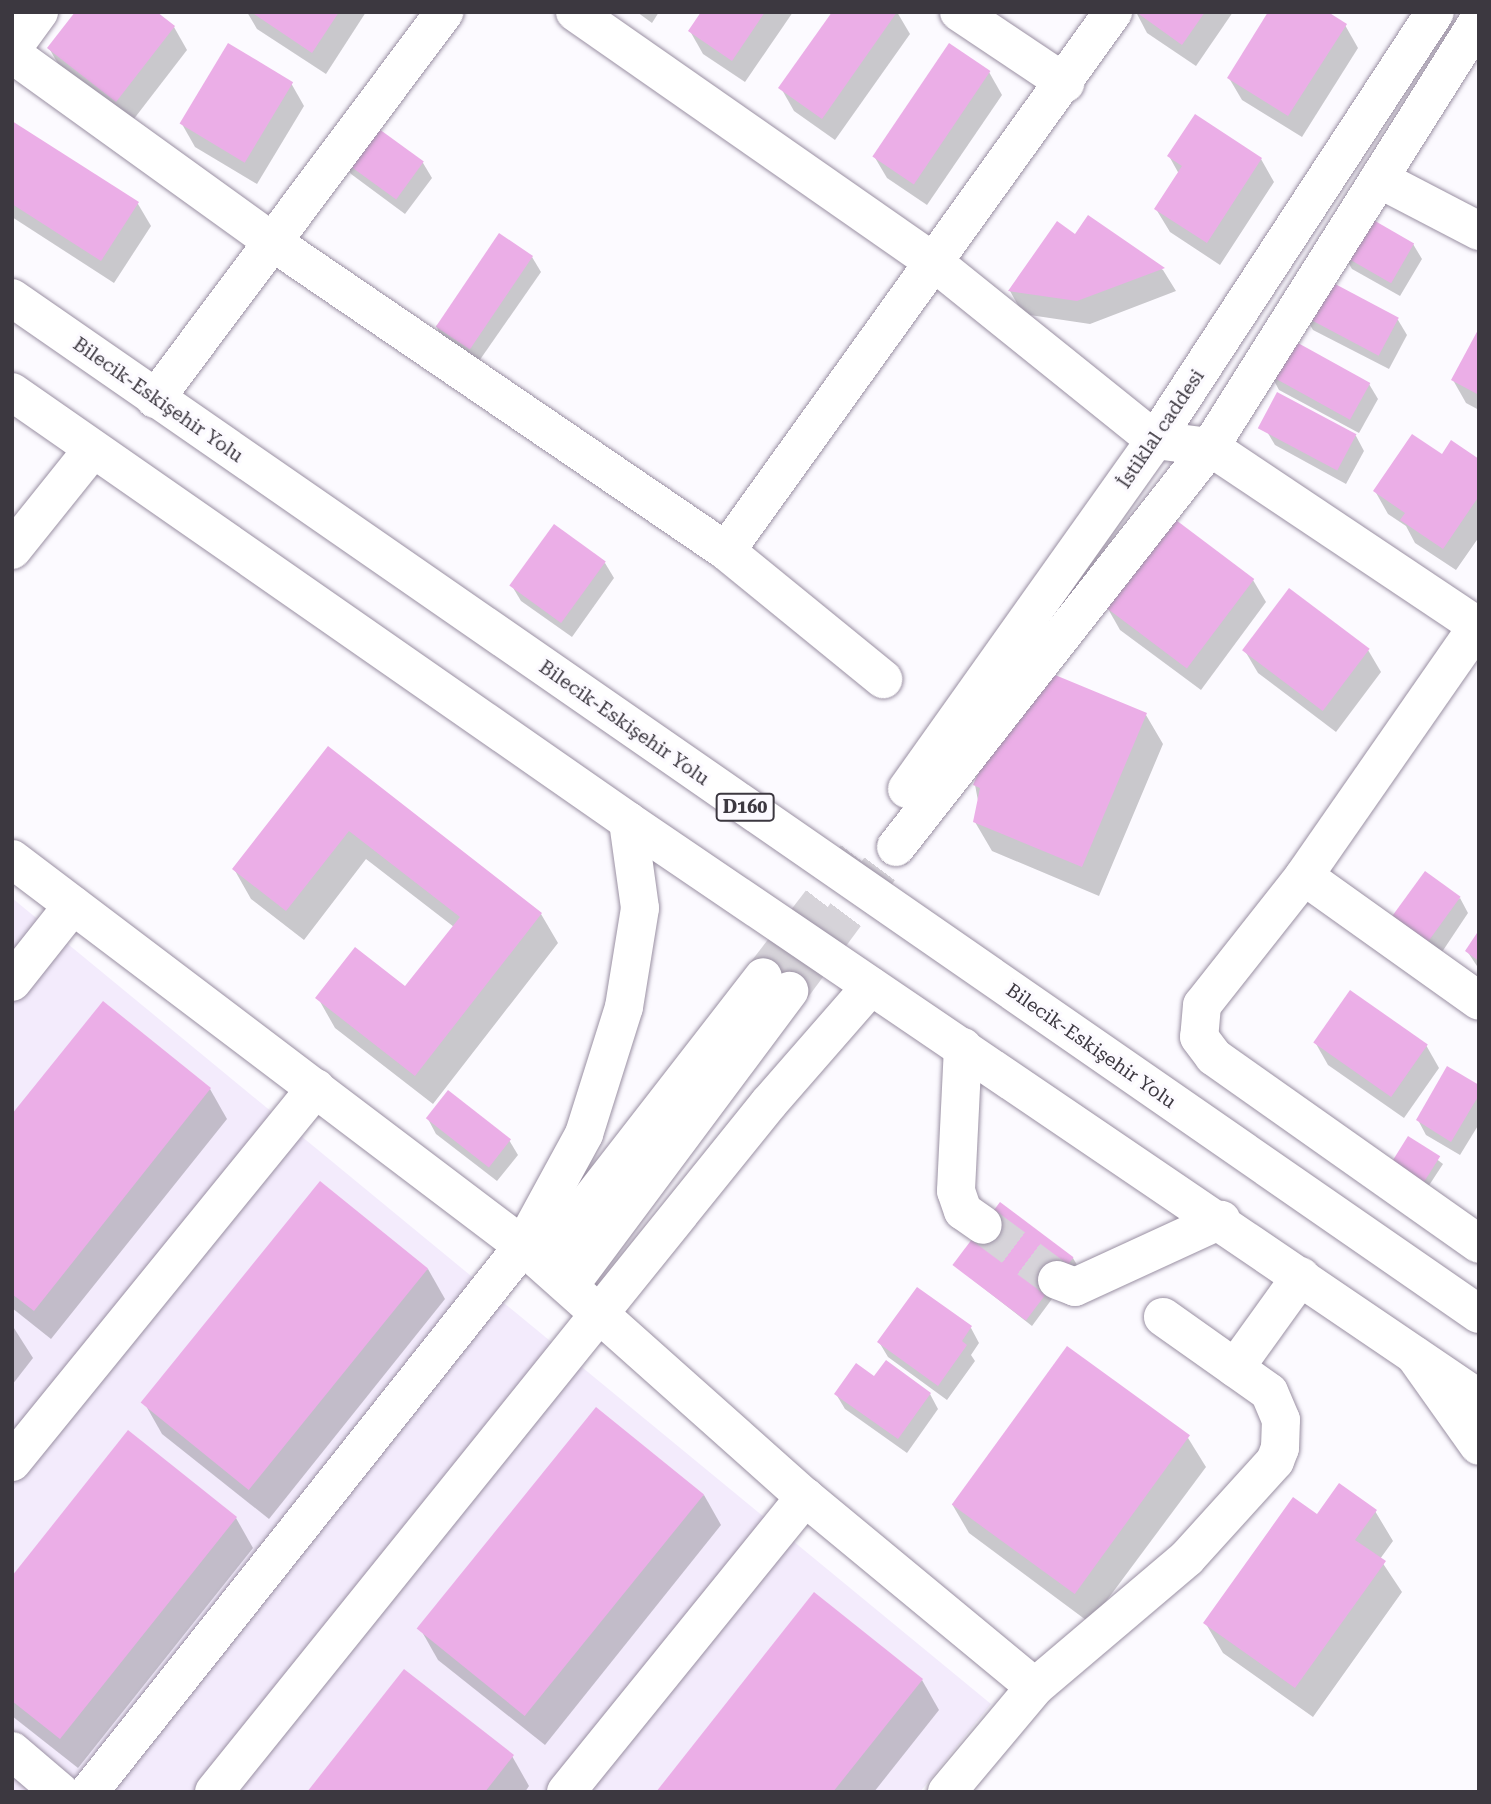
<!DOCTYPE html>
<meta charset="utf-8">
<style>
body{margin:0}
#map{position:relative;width:1491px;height:1804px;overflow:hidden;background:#fcfaff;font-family:"Roboto Serif",serif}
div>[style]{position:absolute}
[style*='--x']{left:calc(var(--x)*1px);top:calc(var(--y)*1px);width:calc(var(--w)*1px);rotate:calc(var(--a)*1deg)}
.built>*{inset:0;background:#f3ebfc}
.shadow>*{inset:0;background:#0003}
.building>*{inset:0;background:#ebaee7;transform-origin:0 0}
.minor-tunnel>*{height:38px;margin-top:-19px;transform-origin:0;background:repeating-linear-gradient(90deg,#d6d3d9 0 38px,transparent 0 57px)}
.roads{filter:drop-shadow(0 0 2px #9a90a3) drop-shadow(0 0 2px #9a90a3)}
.minor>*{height:38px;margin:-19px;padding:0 19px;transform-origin:19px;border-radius:19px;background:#fff}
.major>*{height:38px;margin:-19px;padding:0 19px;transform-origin:19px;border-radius:19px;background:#fff}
span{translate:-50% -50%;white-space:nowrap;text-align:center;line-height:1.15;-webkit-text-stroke:6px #fcfaff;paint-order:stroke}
.shield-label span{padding:2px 5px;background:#fcfaff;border:2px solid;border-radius:5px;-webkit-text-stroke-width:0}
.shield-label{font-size:18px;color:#3c3840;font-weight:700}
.street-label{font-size:19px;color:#3c3840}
.frame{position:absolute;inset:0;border:14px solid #3c3840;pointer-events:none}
</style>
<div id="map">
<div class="built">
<i style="clip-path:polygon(12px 898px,991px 1704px,920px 1792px,12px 1792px)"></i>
</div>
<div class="shadow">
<i style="clip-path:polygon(155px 12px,174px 27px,187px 50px,130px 124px,62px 71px,49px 48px)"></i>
<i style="clip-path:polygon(247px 12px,366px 12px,326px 74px,257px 29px)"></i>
<i style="clip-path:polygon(637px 12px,659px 12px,652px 23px)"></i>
<i style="clip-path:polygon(703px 12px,793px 12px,745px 82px,703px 54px,690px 31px)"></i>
<i style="clip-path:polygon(834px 12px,897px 12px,910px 34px,835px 140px,794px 111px,781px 88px)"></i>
<i style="clip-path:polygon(1136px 12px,1233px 12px,1196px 66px,1147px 33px)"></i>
<i style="clip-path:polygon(1345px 25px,1358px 48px,1302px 137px,1242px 100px,1229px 78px)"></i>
<i style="clip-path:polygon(989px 72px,1002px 95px,927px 205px,887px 178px,874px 156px)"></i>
<i style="clip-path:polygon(291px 83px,304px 106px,257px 184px,195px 147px,182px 124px)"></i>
<i style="clip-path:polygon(12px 124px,138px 204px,151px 226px,114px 283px,12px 217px)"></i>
<i style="clip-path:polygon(1169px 156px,1261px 159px,1274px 182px,1220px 265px,1170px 232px,1156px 209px,1179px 174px)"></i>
<i style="clip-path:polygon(342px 159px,423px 163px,432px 178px,405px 214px,351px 174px)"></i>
<i style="clip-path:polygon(1088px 218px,1163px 270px,1176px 291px,1090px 324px,1023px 314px,1010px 291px,1075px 236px)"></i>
<i style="clip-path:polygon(1413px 244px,1422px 259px,1400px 296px,1352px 269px,1343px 254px)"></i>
<i style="clip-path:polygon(532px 257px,541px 272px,477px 364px,444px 341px,436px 326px)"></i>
<i style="clip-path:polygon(1304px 315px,1398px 320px,1407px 335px,1389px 369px,1313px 330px)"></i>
<i style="clip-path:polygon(1479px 331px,1479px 410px,1466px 403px,1453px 380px)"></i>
<i style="clip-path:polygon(1271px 375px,1369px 384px,1378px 399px,1359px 433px,1279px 390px)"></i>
<i style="clip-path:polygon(1266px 430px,1356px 436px,1364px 451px,1346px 484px,1275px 445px)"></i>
<i style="clip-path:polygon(1442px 456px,1479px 461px,1479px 537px,1456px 570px,1415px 543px,1406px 526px,1388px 514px,1375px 491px)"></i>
<i style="clip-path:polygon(605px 563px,614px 578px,572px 637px,521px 601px,512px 586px)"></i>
<i style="clip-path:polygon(1253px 580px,1266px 602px,1201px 690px,1120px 630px,1107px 607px)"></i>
<i style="clip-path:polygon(1368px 650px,1381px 672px,1336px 732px,1258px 673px,1245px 651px)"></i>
<i style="clip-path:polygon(1146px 715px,1163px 744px,1099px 896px,992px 851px,975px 822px,980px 811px,975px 785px)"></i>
<i style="clip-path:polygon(329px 748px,541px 914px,558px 943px,433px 1104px,335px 1028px,318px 998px,405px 988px,454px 927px,366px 859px,304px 940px,251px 899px,234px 869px)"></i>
<i style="clip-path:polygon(1460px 898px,1468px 913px,1434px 964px,1399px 940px)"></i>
<i style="clip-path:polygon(1479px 933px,1479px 969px,1467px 951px)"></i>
<i style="clip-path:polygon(1315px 1042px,1426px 1045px,1439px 1068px,1404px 1118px,1328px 1065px)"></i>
<i style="clip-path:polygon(1479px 1087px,1479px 1124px,1460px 1155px,1426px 1135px,1418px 1120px)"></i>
<i style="clip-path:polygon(210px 1089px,227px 1119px,51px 1339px,12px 1308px,12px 1117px)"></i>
<i style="clip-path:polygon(428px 1119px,509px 1140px,518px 1155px,497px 1181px,436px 1134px)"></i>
<i style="clip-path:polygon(1409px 1138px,1443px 1164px,1426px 1190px)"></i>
<i style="clip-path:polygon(1073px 1258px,1077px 1265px,1032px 1326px,955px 1266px)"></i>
<i style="clip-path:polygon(428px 1269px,445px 1299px,269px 1519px,162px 1434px,145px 1404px)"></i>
<i style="clip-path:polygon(12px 1325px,33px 1358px,12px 1385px)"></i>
<i style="clip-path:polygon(971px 1328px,979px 1343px,971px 1355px,975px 1361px,947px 1400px,888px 1357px,879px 1342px)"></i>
<i style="clip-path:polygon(836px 1394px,930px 1394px,938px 1409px,907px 1453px,845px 1409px)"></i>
<i style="clip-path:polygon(1188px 1438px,1206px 1467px,1090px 1623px,969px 1533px,952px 1504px)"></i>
<i style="clip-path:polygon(704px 1495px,721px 1525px,545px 1745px,438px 1660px,421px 1630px)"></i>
<i style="clip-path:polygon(1375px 1511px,1393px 1541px,1380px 1559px,1402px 1592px,1313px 1717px,1223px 1653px,1206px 1624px,1318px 1516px)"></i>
<i style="clip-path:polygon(236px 1518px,253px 1548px,78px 1768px,12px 1716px,12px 1578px)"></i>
<i style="clip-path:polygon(922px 1680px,939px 1710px,874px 1792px,658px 1792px)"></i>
<i style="clip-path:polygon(512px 1756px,529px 1786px,525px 1792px,309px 1792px)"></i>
</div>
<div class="building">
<i style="clip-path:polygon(75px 12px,157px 12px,175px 26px,116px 102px,47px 48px)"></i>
<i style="clip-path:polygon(251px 12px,339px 12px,312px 53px)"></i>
<i style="clip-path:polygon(701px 12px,765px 12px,732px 61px,688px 31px)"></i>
<i style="clip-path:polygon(832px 12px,897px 12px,822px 119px,778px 88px)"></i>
<i style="clip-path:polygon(1136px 12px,1205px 12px,1182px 45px)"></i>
<i style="clip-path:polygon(1268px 12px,1328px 12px,1347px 24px,1288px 116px,1227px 78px)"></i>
<i style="left:228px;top:43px;width:76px;height:94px;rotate:31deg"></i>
<i style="left:949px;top:43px;width:50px;height:137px;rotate:34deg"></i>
<i style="clip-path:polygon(1195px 114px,1262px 158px,1207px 243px,1154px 209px,1182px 166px,1167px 156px)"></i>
<i style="clip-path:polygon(12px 121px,139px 202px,101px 261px,12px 204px)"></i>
<i style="left:368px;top:121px;width:69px;height:47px;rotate:36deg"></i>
<i style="left:1363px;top:214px;width:59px;height:46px;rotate:30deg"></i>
<i style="clip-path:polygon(1088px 215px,1165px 268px,1077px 301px,1008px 291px,1057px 221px,1075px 234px)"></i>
<i style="left:499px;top:233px;width:41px;height:113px;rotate:34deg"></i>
<i style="left:1322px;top:277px;width:87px;height:43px;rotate:28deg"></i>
<i style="clip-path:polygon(1479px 328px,1479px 395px,1451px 380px)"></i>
<i style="left:1289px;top:338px;width:93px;height:42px;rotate:29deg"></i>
<i style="left:1277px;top:392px;width:90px;height:41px;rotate:28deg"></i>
<i style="clip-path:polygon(1412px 434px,1442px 454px,1451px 440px,1479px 459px,1479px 496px,1443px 549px,1400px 520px,1405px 513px,1373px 491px)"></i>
<i style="left:1172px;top:517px;width:103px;height:112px;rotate:37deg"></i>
<i style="left:554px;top:524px;width:64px;height:76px;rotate:36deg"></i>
<i style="left:1289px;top:588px;width:101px;height:78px;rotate:37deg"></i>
<i style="clip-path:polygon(1043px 670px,1147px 713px,1082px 867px,973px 822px,980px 788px,973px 785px,1007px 706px)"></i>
<i style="clip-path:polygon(328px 746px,542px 913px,415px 1076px,315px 998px,355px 947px,405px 986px,460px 917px,349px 831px,286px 911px,232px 869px)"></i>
<i style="left:1425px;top:871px;width:44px;height:65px;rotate:36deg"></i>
<i style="clip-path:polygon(1479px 930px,1479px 961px,1465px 951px)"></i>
<i style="left:1350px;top:990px;width:95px;height:64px;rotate:35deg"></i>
<i style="clip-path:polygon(103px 1001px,211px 1088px,34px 1311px,12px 1294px,12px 1114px)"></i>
<i style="clip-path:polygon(1447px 1066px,1479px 1085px,1479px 1095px,1451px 1142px,1416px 1120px)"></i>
<i style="left:448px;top:1090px;width:80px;height:36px;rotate:38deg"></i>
<i style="left:1408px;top:1136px;width:38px;height:33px;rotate:32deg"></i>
<i style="left:320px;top:1181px;width:139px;height:285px;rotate:39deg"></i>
<i style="left:1000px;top:1202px;width:92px;height:79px;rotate:37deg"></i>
<i style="clip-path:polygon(917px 1287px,972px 1326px,962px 1341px,967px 1345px,938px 1386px,877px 1342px)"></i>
<i style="left:1067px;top:1346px;width:152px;height:196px;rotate:36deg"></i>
<i style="clip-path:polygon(886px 1360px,931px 1393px,898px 1439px,834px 1394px,856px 1363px,874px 1376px)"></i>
<i style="left:596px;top:1407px;width:139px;height:285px;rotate:39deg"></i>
<i style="clip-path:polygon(128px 1430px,237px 1517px,60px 1739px,12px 1701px,12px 1576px)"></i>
<i style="clip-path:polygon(1339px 1483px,1377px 1510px,1355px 1540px,1386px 1561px,1295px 1688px,1203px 1623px,1293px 1497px,1317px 1514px)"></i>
<i style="clip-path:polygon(814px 1592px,923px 1679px,833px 1792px,656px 1792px)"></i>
<i style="clip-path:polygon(404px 1669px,514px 1755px,485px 1792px,307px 1792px)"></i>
</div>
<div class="minor-tunnel">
<i style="--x:763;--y:977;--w:162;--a:-52.3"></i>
<i style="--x:789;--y:991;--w:179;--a:-53.4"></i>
<i style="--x:983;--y:1225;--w:92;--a:36.6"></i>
</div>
<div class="roads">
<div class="minor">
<i style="--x:575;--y:12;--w:440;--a:34.9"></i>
<i style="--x:936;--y:264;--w:281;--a:38.8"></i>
<i style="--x:1155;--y:440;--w:55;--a:7.3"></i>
<i style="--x:1210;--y:447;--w:324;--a:33.8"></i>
<i style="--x:959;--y:12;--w:128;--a:33.8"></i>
<i style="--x:12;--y:49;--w:46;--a:-53.9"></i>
<i style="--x:12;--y:54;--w:323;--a:35.8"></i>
<i style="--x:274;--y:243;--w:547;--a:34.27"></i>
<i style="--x:726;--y:551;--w:203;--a:39.2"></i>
<i style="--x:1379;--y:179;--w:113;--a:27.5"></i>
<i style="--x:155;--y:399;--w:483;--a:-53.2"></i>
<i style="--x:12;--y:550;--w:129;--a:-51.3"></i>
<i style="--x:726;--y:551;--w:664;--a:-54.32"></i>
<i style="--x:1479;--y:624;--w:307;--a:124.8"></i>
<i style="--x:1304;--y:876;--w:164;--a:128.3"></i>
<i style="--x:1202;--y:1005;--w:32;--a:95"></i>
<i style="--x:1199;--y:1037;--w:25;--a:53"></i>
<i style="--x:1214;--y:1057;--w:324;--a:35.2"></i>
<i style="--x:907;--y:789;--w:428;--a:-54.6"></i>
<i style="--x:1155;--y:440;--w:511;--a:-56.81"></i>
<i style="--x:896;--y:847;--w:509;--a:-51.87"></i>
<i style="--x:1210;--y:447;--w:505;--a:-57.79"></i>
<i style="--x:12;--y:859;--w:641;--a:37.14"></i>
<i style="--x:523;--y:1246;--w:378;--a:41.7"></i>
<i style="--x:805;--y:1497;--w:298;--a:39.6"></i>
<i style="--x:1035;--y:1687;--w:137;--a:130"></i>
<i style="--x:1304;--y:876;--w:215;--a:35.5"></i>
<i style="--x:12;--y:982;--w:98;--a:-51.6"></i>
<i style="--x:963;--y:1047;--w:144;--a:92.8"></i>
<i style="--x:956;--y:1191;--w:21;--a:71"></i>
<i style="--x:963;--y:1211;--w:24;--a:35"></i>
<i style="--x:543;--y:1261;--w:359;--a:-52.2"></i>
<i style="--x:1057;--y:1280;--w:19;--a:21"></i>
<i style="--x:1075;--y:1287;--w:161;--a:-24.7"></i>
<i style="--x:570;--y:1285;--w:367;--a:-53.3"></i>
<i style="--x:1415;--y:1356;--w:110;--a:54.6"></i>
<i style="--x:1235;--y:1368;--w:113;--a:-54.3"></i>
<i style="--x:12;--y:1462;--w:482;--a:-50.9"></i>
<i style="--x:1035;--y:1687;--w:199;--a:-40.3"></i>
<i style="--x:1187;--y:1558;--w:131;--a:-47.8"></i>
<i style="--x:1275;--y:1461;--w:14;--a:-69"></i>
<i style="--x:1280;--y:1448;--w:28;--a:-88"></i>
<i style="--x:1281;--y:1420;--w:30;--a:-113"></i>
<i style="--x:1269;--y:1392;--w:130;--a:-144.7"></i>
<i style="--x:12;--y:1751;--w:63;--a:40.5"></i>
<i style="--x:89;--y:1792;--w:697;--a:-51.52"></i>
<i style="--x:523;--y:1246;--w:128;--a:-61.4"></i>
<i style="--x:584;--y:1134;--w:133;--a:-72.5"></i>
<i style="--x:624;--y:1007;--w:100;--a:-80.8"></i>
<i style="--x:640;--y:908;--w:88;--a:-97.9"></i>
<i style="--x:214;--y:1792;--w:885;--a:-51.15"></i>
<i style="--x:769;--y:1103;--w:155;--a:-48.9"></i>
<i style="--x:566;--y:1792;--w:380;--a:-51"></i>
</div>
<div class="major">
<i style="--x:12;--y:298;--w:1784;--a:34.71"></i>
<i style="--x:12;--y:392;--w:751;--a:34.85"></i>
<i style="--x:628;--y:821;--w:1029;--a:34.18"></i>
</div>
</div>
<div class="shield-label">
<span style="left:745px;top:807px">D160</span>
</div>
<div class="street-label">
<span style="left:158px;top:400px;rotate:35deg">Bilecik-Eskişehir Yolu</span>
<span style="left:1161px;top:429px;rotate:-56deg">İstiklal caddesi</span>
<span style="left:624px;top:723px;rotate:35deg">Bilecik-Eskişehir Yolu</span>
<span style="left:1091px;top:1046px;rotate:35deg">Bilecik-Eskişehir Yolu</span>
</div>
<div class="frame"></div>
</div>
